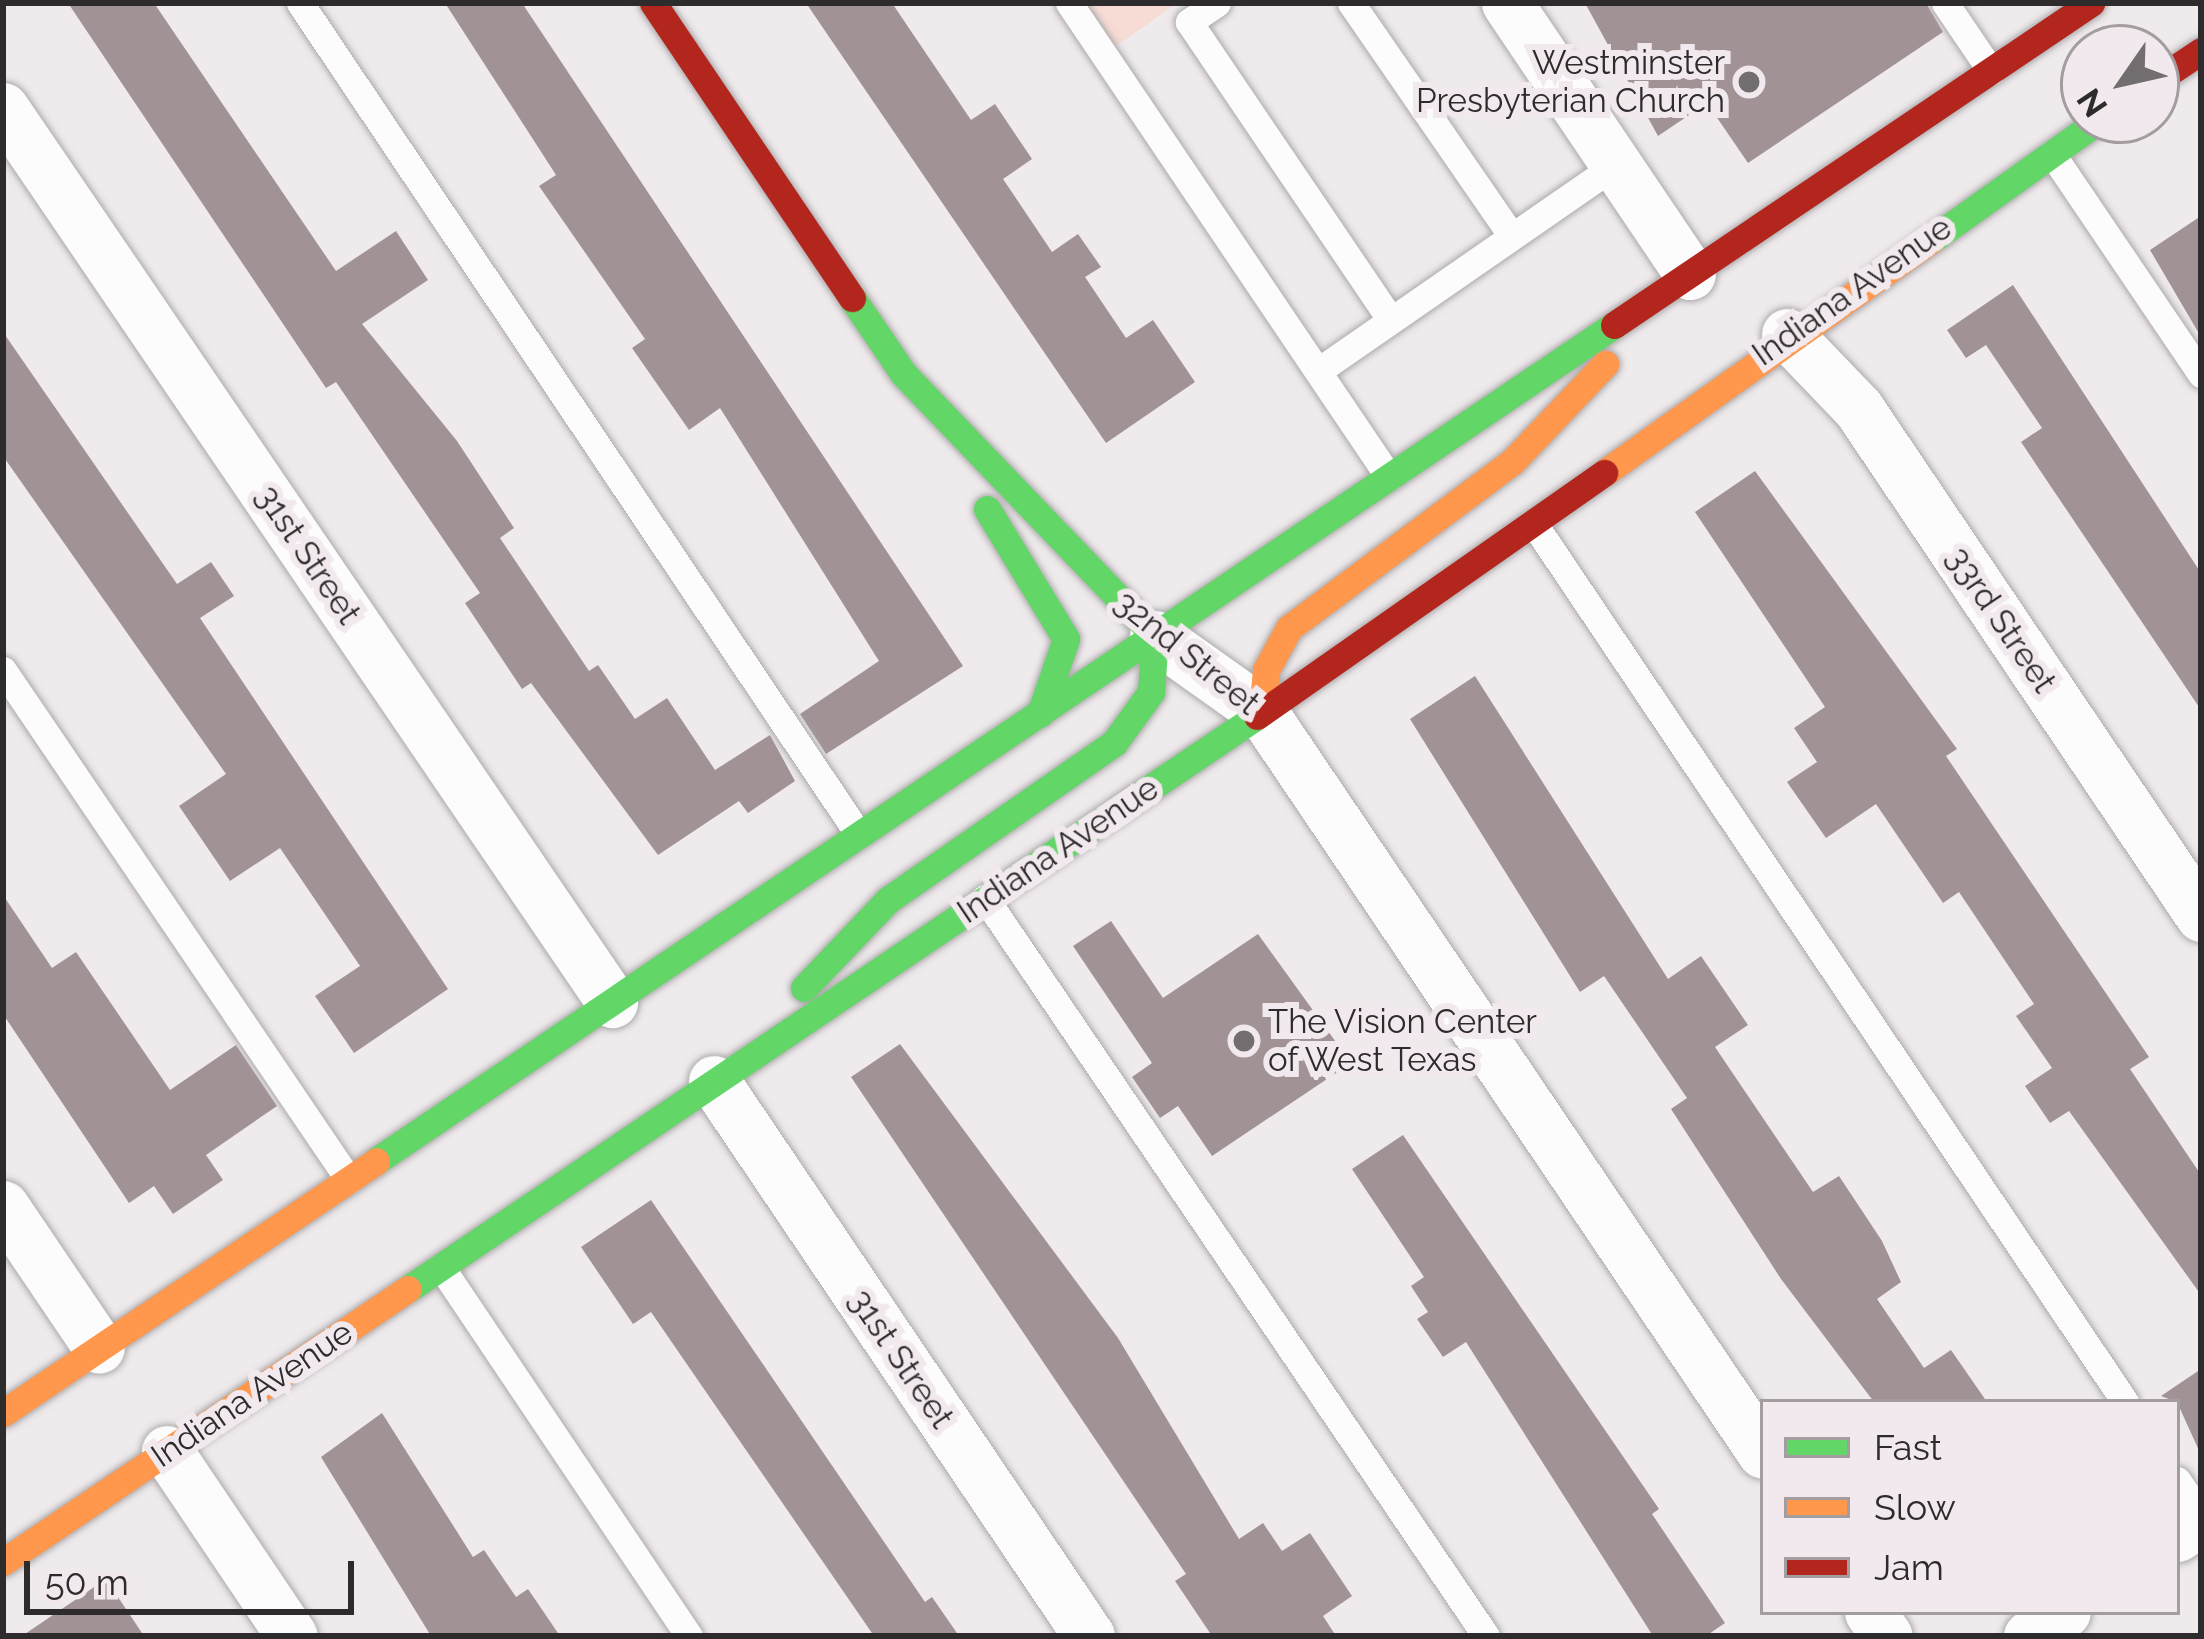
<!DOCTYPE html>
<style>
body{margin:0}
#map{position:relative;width:2204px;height:1639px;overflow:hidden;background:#efebed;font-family:Raleway,sans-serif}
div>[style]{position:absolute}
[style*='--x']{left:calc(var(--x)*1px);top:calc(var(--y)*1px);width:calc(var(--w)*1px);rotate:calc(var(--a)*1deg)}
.green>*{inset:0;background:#f7dcd5}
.building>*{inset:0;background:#a19296}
.roads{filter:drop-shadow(0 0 3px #adaaac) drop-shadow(0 0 3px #adaaac)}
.lane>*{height:27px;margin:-13.5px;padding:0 13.5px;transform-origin:13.5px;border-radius:13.5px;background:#fdfcfc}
.street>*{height:51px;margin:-25.5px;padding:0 25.5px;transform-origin:25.5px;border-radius:25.5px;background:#fdfcfc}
.fast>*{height:27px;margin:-13.5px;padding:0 13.5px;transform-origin:13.5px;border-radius:13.5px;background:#63d668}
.slow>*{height:27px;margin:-13.5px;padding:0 13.5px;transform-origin:13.5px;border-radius:13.5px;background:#ff974d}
.jam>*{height:27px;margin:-13.5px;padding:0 13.5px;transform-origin:13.5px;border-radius:13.5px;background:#b3261e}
.dots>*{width:33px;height:33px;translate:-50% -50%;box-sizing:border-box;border:6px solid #f1e9ed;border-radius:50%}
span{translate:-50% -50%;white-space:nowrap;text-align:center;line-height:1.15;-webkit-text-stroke:12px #f1e9ed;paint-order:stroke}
.poi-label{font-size:33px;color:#2e2b2d}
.right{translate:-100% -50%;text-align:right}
.left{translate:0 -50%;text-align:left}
.street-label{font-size:33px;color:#2e2b2d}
.frame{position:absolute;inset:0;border:6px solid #2e2b2d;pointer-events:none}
.legend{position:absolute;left:1760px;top:1399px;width:420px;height:216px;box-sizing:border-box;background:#f1e9ed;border:3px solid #a39da0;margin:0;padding:15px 21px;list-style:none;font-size:36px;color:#2e2b2d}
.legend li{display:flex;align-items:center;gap:24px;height:60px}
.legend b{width:60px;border:3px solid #a39da0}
.north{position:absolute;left:2060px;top:24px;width:120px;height:120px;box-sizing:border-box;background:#f1e9ed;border:3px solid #a39da0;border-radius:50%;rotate:236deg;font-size:33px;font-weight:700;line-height:48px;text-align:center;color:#2e2b2d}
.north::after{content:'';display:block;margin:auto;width:42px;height:54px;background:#726e70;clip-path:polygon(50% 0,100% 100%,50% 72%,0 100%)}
.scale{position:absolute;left:24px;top:1561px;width:330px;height:54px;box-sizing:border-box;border:6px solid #2e2b2d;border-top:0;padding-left:15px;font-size:36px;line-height:42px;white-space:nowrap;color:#2e2b2d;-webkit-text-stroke:9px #f1e9ed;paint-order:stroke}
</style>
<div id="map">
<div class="green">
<i style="clip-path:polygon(1085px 3px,1177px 3px,1115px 47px)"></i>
</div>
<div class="building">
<i style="clip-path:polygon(68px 3px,154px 3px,336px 271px,396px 231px,428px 280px,362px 324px,457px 441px,514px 528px,500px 538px,589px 671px,598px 665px,635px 719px,667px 698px,715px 770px,770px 735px,795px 781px,748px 813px,739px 801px,658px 855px,531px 683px,522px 689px,465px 603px,480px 593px,336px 382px,326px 388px)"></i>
<i style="clip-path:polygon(445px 3px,522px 3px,963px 666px,826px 754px,800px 714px,879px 661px,720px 408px,689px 430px,632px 348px,645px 339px,539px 186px,556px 175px)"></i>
<i style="clip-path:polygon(806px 3px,892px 3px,971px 120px,995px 104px,1032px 159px,1003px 179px,1052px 252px,1078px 234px,1101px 267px,1085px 277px,1126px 338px,1153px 320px,1195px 382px,1106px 443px)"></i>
<i style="clip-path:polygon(1585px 3px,1926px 3px,1943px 32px,1748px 163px,1707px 103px,1658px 136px)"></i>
<i style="clip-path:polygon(2201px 216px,2201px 337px,2150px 250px)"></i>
<i style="clip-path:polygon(2013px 285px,2201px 573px,2201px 710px,2021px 442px,2042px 428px,1986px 345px,1966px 358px,1947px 330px)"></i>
<i style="clip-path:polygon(3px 332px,177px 584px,211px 562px,234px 596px,200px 618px,448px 989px,354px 1053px,315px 996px,360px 966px,280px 848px,230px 881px,179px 806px,226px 774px,3px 456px)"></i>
<i style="clip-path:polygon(1755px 471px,1957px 749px,1946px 756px,2149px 1057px,2130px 1069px,2201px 1175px,2201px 1295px,2069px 1111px,2050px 1123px,2025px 1086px,2052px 1068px,2016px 1016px,2034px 1004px,1959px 892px,1943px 903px,1876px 804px,1826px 838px,1787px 782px,1817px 762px,1794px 728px,1825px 707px,1695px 512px)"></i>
<i style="clip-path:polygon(1475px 676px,1668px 979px,1701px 956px,1748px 1025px,1715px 1047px,1813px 1192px,1839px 1176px,1882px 1241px,1901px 1282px,1877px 1299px,1924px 1368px,1951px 1350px,1987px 1402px,1874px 1402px,1781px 1279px,1671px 1109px,1687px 1098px,1604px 976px,1580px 992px,1410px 719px)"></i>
<i style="clip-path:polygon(3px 895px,52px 968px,76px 952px,170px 1090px,236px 1045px,277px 1106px,206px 1155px,223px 1180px,173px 1214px,154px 1186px,129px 1203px,3px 1014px)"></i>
<i style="clip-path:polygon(1111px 921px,1163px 998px,1258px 934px,1351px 1063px,1212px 1156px,1178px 1106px,1160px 1118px,1132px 1077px,1152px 1063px,1073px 946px)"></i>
<i style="clip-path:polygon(900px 1044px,1118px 1338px,1239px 1539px,1263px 1523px,1282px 1551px,1310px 1533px,1352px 1596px,1323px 1616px,1336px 1636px,1212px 1636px,1175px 1581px,1186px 1574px,851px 1077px)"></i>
<i style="clip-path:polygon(1403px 1135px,1659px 1509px,1652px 1514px,1725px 1623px,1706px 1636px,1653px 1636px,1466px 1342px,1443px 1357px,1417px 1319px,1428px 1312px,1411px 1286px,1424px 1277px,1352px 1169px)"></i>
<i style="clip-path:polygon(651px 1200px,925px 1602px,932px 1597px,959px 1636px,874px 1636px,651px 1312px,633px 1324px,581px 1247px)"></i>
<i style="clip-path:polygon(2201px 1369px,2201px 1455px,2177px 1402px,2161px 1396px)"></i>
<i style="clip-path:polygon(382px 1413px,473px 1557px,484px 1550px,516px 1597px,528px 1589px,560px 1636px,431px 1636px,321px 1457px)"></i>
<i style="clip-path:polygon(106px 1579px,144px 1636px,22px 1636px)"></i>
</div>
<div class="roads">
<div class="lane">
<i style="--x:300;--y:3;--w:1002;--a:56.1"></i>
<i style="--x:1069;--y:3;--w:572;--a:55.98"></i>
<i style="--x:1217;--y:3;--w:34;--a:146"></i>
<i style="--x:1189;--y:22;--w:360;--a:55.9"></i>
<i style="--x:1351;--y:3;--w:283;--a:55.4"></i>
<i style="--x:1945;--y:3;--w:82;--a:55.9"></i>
<i style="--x:2052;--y:154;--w:266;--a:55.9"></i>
<i style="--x:1318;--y:371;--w:362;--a:-34.7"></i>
<i style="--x:1534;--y:524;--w:1058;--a:56.05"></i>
<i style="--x:3;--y:670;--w:616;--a:55.85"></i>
<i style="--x:985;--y:898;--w:892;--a:55.83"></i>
<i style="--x:441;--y:1267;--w:445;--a:56.1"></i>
<i style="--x:2177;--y:1480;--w:42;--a:55.6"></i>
</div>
<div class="street">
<i style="--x:1507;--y:3;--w:327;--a:56"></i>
<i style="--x:3;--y:108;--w:1082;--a:55.74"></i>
<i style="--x:1787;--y:334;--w:103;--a:46.2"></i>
<i style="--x:1858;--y:408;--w:613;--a:55.97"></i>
<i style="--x:1155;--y:636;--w:131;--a:35.4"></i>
<i style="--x:1262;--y:712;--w:894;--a:55.94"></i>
<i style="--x:714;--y:1081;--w:670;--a:55.95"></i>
<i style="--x:3;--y:1206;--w:171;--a:55.9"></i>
<i style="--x:167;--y:1451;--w:223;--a:56"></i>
<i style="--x:2177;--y:1536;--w:29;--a:-34"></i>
<i style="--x:1870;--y:1612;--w:29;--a:55"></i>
<i style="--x:2029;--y:1636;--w:43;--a:-33.7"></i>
</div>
<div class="fast">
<i style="--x:1931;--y:240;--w:206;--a:-35.5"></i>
<i style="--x:987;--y:509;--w:152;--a:58.7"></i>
<i style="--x:1066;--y:639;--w:79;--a:109.1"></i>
<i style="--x:804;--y:988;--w:122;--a:-46.3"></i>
<i style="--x:888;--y:900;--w:275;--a:-34.8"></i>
<i style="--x:1114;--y:743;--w:63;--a:-54"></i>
<i style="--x:1151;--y:692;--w:56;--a:-85.9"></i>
<i style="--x:1155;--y:636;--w:364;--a:-133.8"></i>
<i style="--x:903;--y:373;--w:91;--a:-124.2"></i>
<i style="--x:376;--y:1161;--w:1494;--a:-34.03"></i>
<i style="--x:408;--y:1289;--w:1024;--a:-34.02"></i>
</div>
<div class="slow">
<i style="--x:1604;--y:473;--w:402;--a:-35.5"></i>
<i style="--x:1262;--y:712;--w:42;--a:-84.6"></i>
<i style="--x:1266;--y:670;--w:48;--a:-61.3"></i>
<i style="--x:1289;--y:628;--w:279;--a:-36.7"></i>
<i style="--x:1513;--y:461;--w:134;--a:-46.5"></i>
<i style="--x:3;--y:1413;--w:450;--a:-34"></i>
<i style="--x:3;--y:1562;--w:488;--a:-34"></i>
</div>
<div class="jam">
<i style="--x:653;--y:3;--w:356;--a:56"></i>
<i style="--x:2156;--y:81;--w:54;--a:-33.7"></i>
<i style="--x:1614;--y:325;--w:576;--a:-34.02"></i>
<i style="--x:1257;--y:716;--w:424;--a:-35"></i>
</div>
</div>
<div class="dots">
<i style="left:1749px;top:82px;background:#726e70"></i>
<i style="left:1244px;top:1041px;background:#726e70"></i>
</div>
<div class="poi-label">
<span class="right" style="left:1725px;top:82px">Westminster<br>Presbyterian Church</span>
<span class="left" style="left:1268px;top:1041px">The Vision Center<br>of West Texas</span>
</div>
<div class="street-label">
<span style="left:1852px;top:291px;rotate:-35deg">Indiana Avenue</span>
<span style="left:308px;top:555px;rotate:56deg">31st Street</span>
<span style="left:2001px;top:620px;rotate:56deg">33rd Street</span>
<span style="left:1187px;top:653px;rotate:39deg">32nd Street</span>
<span style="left:1058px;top:850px;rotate:-34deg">Indiana Avenue</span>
<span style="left:901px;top:1359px;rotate:56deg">31st Street</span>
<span style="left:252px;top:1394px;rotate:-34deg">Indiana Avenue</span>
</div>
<div class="frame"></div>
<ul class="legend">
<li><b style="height:15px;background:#63d668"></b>Fast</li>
<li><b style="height:15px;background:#ff974d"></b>Slow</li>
<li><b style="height:15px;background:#b3261e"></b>Jam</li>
</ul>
<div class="north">N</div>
<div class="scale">50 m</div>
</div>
